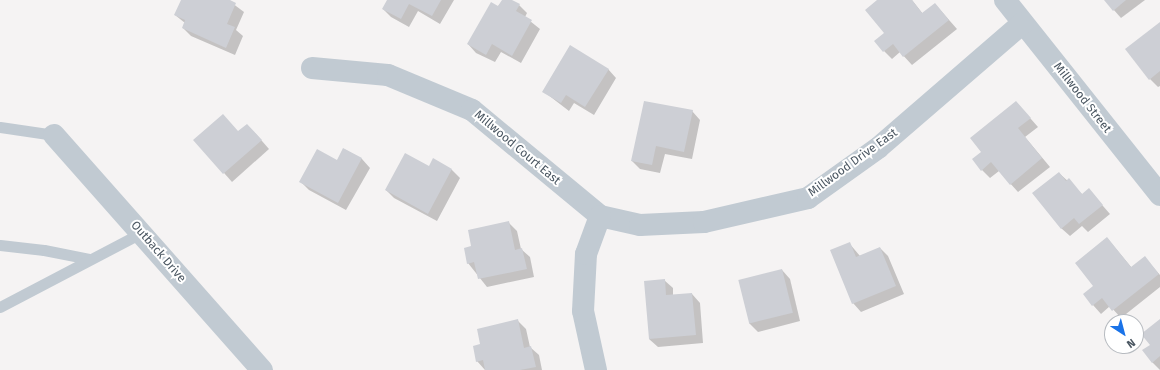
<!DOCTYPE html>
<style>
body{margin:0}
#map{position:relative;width:1160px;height:370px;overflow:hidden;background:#f5f3f3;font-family:"Fira Sans",sans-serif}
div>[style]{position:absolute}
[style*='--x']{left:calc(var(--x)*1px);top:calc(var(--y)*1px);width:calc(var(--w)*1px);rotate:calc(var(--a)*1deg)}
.shadow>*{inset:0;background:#0003}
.building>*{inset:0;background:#cdcfd5;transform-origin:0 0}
.lane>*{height:11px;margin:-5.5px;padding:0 5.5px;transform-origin:5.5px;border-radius:5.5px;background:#c1cad2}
.street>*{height:22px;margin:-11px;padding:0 11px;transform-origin:11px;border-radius:11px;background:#c1cad2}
span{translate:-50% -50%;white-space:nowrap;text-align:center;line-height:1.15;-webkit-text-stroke:4px #fff;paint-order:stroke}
.street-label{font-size:12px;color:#4a5661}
.north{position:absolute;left:1104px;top:314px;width:40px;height:40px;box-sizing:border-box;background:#fff;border:1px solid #b7bbc0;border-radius:50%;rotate:144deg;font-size:11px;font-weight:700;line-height:16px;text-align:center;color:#4a5661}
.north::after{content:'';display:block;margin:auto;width:14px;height:18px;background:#1a73e8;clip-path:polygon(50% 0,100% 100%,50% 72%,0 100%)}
</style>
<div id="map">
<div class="shadow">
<i style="clip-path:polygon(182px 0,228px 0,244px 12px,236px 30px,243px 36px,235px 55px,191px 36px,183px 28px,185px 23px,175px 15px)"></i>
<i style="clip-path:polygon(388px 0,454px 0,440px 24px,418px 11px,409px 27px,391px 17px,383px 9px)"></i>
<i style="clip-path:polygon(503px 0,510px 0,519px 5px,527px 13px,525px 17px,540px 29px,521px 63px,501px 52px,495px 62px,476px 53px,468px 44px)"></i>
<i style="clip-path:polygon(879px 0,912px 0,923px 14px,935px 4px,957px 29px,912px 65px,900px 52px,892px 59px,884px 51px,885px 33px)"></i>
<i style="clip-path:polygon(1105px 0,1145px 0,1121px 18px)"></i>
<i style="clip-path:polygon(1160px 23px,1160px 86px,1158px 87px,1150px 79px)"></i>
<i style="clip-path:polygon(608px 69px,616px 78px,594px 115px,574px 103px,569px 111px,543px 91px)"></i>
<i style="clip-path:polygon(1016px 102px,1038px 127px,1025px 137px,1050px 167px,1018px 192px,999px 171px,990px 178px,982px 170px,982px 152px)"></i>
<i style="clip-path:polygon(692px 111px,700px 120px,692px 159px,665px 154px,660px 173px,640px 169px,632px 161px)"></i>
<i style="clip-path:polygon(238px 132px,255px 133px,269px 149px,232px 182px,195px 140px)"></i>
<i style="clip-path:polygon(344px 149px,362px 159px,370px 168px,346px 210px,309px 190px,300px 181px,337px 161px)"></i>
<i style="clip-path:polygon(433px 160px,452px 170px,460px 178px,437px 221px,394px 198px,386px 190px,430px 167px)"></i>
<i style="clip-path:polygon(1059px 173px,1083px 195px,1089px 190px,1110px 214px,1088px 232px,1082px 226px,1070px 236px,1061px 228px)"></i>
<i style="clip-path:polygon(508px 222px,517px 231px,521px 249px,530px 257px,534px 277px,487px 287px,468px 263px,472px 246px)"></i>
<i style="clip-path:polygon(1107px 238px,1132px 268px,1145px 258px,1160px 275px,1160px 287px,1121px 318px,1110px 306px,1101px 314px,1093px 305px)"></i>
<i style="clip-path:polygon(849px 243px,860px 256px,880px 248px,888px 256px,904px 294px,861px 312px,853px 303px)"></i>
<i style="clip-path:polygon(782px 270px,790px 279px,800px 321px,758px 332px,749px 323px)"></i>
<i style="clip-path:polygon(664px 280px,673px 288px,673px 296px,692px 294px,700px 303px,703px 343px,658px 347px,649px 339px)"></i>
<i style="clip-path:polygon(517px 320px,526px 329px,530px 347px,539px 355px,542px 370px,485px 370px,477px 361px)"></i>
<i style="clip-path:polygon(1160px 320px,1160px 370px,1152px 362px,1151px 345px)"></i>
</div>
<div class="building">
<i style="clip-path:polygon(181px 0,230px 0,236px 3px,227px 24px,235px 27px,226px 48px,182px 28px,185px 20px,174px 15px)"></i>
<i style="clip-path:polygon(387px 0,441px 0,432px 16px,409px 4px,401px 19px,382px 9px)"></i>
<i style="clip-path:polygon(502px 0,512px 0,520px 4px,516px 11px,532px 20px,512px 56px,492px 44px,486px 55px,467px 44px,491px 2px,498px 6px)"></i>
<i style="clip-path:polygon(877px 0,912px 0,922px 13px,935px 3px,949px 20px,903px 57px,893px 44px,883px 52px,874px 41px,884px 33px,865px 10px)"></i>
<i style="clip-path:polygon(1104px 0,1126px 0,1113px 11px)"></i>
<i style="clip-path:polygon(1160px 22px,1160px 71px,1149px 80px,1125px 49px)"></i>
<i style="clip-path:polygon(570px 45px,609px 69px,585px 107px,566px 95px,561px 103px,542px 92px)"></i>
<i style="clip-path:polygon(644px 101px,693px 110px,684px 152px,656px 146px,652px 165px,631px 161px)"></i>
<i style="clip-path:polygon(1016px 101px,1031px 118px,1018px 128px,1042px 158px,1010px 185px,991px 162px,981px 171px,972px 159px,981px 152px,970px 138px)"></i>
<i style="clip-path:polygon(223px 114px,238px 131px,247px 124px,262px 140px,223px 174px,193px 140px)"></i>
<i style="clip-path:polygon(343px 148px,362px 158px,338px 203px,299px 182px,317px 149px,337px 160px)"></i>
<i style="clip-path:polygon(405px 153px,429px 166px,433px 158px,452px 169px,428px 214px,385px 190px)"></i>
<i style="clip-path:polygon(1059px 172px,1066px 181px,1069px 178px,1082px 194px,1089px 188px,1103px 205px,1079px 224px,1074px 218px,1061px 229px,1032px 193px)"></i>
<i style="clip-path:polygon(509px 221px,515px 250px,522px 248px,527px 269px,478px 279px,474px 262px,467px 264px,464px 248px,471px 246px,468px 230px)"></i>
<i style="clip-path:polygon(1107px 237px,1131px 267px,1145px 256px,1159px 274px,1112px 311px,1102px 298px,1092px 306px,1083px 294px,1093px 286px,1075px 263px)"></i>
<i style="clip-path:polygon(850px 242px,856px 257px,880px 247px,896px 286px,852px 304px,830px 250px)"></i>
<i style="left:782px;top:269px;width:45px;height:45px;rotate:76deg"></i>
<i style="clip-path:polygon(665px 279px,666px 295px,692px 293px,696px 335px,649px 339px,644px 281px)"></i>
<i style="clip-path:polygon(518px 319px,524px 348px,531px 346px,536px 367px,520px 370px,485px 370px,483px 360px,476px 362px,473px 346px,480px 344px,477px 329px)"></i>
<i style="clip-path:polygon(1160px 319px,1160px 356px,1152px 363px,1142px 350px,1150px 345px,1141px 334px)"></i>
</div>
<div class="lane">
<i style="--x:0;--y:127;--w:55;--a:8.4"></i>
<i style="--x:0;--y:245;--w:44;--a:6.5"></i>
<i style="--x:44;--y:250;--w:47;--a:11.1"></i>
<i style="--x:0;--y:307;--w:159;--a:-27.7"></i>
</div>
<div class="street">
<i style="--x:1005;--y:0;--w:249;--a:51.5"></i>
<i style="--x:312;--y:68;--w:76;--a:5.3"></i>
<i style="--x:388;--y:75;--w:91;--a:22.6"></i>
<i style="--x:472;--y:110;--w:166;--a:39.6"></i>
<i style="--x:600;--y:216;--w:41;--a:12.7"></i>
<i style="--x:640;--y:225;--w:64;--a:-2.7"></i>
<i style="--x:704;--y:222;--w:107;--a:-13"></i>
<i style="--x:808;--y:198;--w:86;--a:-35.5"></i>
<i style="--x:878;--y:148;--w:191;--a:-40.8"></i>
<i style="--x:54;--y:135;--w:314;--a:48.5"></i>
<i style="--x:596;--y:370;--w:60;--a:-102.4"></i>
<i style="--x:583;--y:311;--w:57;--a:-87"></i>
<i style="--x:586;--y:254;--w:40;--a:-69.8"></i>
</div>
<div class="street-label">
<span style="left:1082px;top:98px;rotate:52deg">Millwood Street</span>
<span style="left:517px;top:148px;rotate:40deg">Millwood Court East</span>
<span style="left:853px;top:163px;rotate:-36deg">Millwood Drive East</span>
<span style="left:158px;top:252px;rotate:49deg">Outback Drive</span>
</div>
<div class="north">N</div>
</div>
